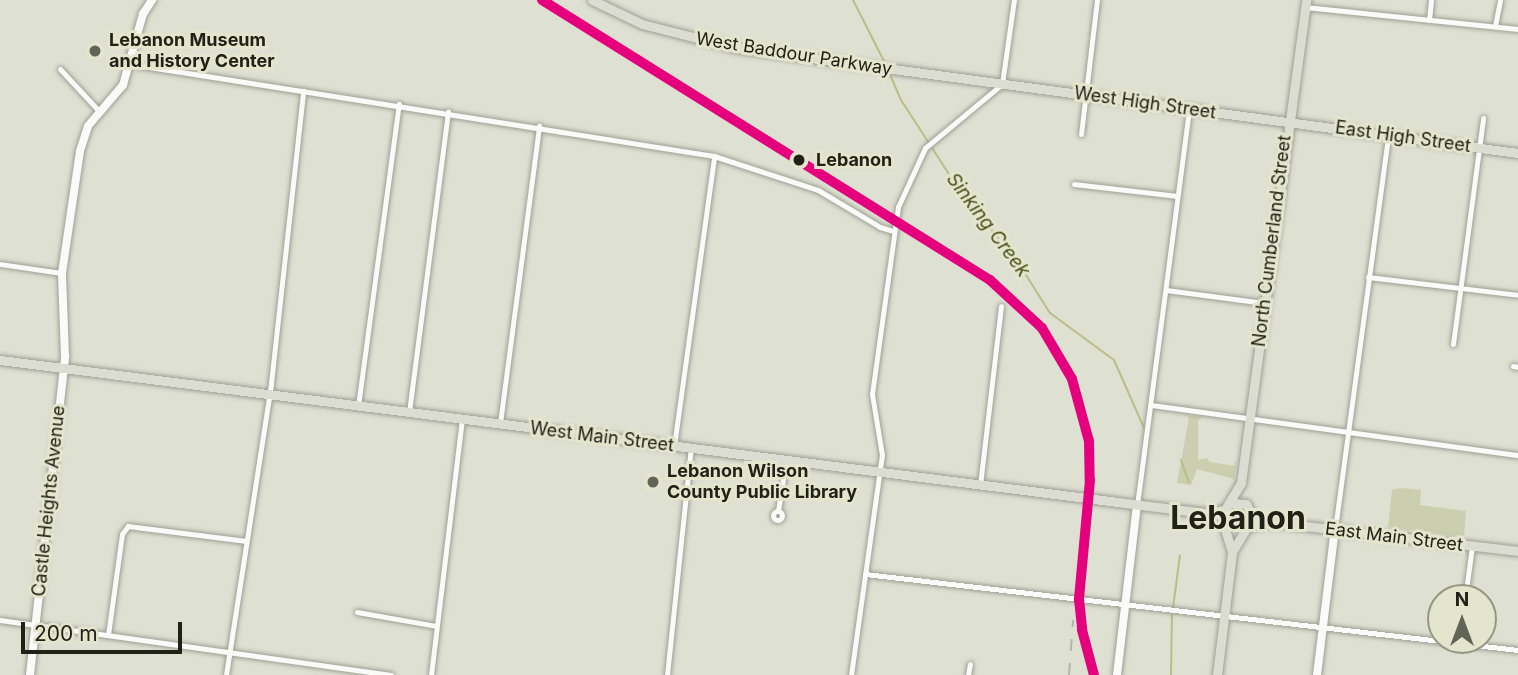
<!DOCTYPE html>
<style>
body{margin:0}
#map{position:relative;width:1518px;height:675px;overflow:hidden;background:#dee0d2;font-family:Inter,sans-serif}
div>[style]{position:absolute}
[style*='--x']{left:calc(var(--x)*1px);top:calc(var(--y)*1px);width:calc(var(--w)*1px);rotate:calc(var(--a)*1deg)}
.green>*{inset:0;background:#cbcfaf}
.round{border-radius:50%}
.stream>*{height:2px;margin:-1px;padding:0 1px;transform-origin:1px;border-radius:1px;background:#b9be86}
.roads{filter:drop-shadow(0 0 2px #9ea095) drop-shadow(0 0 2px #9ea095)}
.street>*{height:5px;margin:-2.5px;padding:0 2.5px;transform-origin:2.5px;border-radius:2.5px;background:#fafaf8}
.street>.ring{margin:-2.5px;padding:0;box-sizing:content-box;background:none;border:5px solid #fafaf8;border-radius:50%}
.secondary>*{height:8px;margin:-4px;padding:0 4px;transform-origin:4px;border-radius:4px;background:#fafaf8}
.primary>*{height:9px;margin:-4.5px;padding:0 4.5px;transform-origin:4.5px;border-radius:4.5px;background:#dbdcd2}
.rail>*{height:2px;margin-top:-1px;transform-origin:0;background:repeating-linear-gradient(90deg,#b4b4b1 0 12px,transparent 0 24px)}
.rail-1>*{height:10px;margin:-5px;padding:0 5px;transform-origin:5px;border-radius:5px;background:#e5007d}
.dots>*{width:19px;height:19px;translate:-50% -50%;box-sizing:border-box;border:4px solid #e3e6cc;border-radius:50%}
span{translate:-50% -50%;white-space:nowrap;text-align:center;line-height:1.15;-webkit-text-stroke:6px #e3e6cc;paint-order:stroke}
.poi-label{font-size:18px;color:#202117;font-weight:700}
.left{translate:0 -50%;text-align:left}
.street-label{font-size:18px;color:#202117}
.stop-label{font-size:18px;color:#202117;font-weight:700}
.water-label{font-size:19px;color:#4b4e17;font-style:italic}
.town-label{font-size:32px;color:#202117;font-weight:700}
.north{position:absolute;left:1427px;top:584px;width:70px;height:70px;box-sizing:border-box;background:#e3e6cc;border:2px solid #959784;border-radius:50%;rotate:0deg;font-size:19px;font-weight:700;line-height:28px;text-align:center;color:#202117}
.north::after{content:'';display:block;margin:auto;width:24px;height:32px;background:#626458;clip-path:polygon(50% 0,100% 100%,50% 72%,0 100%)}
.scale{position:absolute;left:21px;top:622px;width:161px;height:32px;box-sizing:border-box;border:4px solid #202117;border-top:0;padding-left:9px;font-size:21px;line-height:24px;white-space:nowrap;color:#202117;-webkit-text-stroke:5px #e3e6cc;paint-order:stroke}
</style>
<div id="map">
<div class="green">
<i style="clip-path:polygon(1184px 415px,1203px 417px,1198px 420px,1198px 460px,1207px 458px,1210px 462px,1234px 466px,1237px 459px,1234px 479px,1197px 469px,1191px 485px,1177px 483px,1189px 417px)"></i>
<i style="clip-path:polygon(1401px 488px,1421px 490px,1420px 505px,1466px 511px,1464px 537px,1388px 527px,1392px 490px)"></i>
<i class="round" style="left:1227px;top:507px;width:20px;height:20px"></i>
</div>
<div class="stream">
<i style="--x:853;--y:0;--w:71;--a:63.1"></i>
<i style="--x:889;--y:72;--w:30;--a:67"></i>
<i style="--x:901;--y:100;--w:98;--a:57.1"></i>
<i style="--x:954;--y:182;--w:108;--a:51.8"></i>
<i style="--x:1021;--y:267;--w:54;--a:57.8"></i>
<i style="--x:1050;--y:313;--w:79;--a:36.3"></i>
<i style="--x:1114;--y:360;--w:74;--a:66.2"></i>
<i style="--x:1181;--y:460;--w:24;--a:71"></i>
<i style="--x:1173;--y:608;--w:53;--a:-82.5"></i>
<i style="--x:1171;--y:675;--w:62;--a:-89.1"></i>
</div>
<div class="roads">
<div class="street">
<i style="--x:1305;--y:7;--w:214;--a:5.9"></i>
<i style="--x:1429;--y:20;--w:20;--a:-84"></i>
<i style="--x:1495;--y:26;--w:26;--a:-79"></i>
<i style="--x:130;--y:64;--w:591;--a:8.95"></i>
<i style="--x:714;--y:156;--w:109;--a:18.1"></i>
<i style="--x:818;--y:190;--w:72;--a:30.8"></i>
<i style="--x:880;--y:227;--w:14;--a:17"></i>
<i style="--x:60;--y:69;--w:59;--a:47.1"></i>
<i style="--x:1081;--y:134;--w:135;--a:-83.2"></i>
<i style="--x:1074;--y:184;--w:104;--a:6.6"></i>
<i style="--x:0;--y:264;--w:63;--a:8.3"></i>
<i style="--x:1368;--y:277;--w:151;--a:6.8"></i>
<i style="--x:1166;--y:290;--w:99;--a:7.6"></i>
<i style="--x:1453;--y:344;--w:228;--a:-82.4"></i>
<i style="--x:1513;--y:366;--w:5;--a:11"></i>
<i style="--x:1152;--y:405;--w:369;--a:7.8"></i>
<i style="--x:358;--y:406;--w:305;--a:-82.3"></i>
<i style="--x:409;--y:412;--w:303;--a:-82.6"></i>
<i style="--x:500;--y:423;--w:300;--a:-82.5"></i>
<i style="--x:674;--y:446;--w:293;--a:-82.1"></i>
<i style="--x:980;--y:485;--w:180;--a:-83.3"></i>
<i style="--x:1137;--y:505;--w:399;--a:-82.5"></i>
<i style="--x:778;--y:511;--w:52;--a:-81.1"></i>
<i class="ring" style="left:773.5px;top:511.5px;width:4px;height:4px"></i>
<i style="--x:1335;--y:529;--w:397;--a:-82.3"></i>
<i style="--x:865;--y:574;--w:657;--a:6.64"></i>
<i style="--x:1465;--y:598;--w:52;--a:-82.3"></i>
<i style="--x:357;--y:612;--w:80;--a:10"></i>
<i style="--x:0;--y:620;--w:395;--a:8"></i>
<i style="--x:108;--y:635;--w:102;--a:-82.1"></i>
<i style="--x:122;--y:534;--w:10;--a:-53"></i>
<i style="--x:128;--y:526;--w:119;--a:7.2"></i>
<i style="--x:226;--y:675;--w:295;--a:-81.2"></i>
<i style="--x:271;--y:383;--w:294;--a:-83.7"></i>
<i style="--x:431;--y:675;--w:258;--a:-83.1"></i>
<i style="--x:667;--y:675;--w:228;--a:-84"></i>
<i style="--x:851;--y:675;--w:222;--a:-82"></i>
<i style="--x:882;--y:455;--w:62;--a:-99.3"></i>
<i style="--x:872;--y:394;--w:189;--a:-82.1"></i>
<i style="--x:898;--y:207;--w:65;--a:-65.4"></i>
<i style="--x:925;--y:148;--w:100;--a:-39.7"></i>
<i style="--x:1002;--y:84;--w:85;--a:-81.9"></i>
<i style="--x:968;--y:675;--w:11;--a:-80"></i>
</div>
<div class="secondary">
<i style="--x:30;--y:675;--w:321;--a:-83.7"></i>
<i style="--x:65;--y:356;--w:83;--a:-92.1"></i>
<i style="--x:62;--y:273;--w:123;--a:-81.6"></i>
<i style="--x:80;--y:151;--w:26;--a:-72"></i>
<i style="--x:88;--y:126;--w:54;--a:-49.5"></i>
<i style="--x:123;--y:85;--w:74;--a:-74.3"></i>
<i style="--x:143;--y:14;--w:17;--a:-57"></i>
<i style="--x:1117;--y:675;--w:171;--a:-83.3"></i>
<i style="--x:1317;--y:675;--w:147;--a:-83"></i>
</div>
<div class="primary">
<i style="--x:592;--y:0;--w:55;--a:25.6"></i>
<i style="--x:642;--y:24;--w:98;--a:14.2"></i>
<i style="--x:737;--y:48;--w:788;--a:7.66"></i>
<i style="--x:0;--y:360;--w:1126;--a:7.24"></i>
<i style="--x:1117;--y:502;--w:89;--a:7.1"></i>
<i style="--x:1205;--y:513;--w:18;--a:-9"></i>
<i style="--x:1231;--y:503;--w:15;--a:4"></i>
<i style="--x:1246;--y:504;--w:15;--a:62"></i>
<i style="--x:1253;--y:517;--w:41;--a:121"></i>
<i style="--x:1250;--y:526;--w:21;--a:-11"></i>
<i style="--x:1271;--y:522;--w:249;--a:6.7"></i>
<i style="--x:1217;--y:675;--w:124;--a:-83"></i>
<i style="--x:1232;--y:552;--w:38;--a:-107"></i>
<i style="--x:1221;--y:516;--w:39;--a:-59"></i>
<i style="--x:1241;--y:483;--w:487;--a:-82.3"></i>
</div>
</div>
<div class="rail">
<i style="--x:834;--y:182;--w:203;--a:32.5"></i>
<i style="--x:1005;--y:291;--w:52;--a:45"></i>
<i style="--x:1042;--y:328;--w:39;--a:58"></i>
<i style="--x:1063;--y:361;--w:84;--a:72"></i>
<i style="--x:1089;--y:441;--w:39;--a:89"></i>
<i style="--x:1090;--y:480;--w:120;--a:95.3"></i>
<i style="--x:1079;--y:599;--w:31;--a:84"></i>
<i style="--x:1082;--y:630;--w:47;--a:75.1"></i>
<i style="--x:1069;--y:675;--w:55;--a:-85.8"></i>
</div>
<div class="rail-1">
<i style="--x:542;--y:0;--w:528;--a:32.01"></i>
<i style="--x:990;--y:280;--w:71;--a:42.7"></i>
<i style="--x:1042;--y:328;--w:59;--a:59.5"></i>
<i style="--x:1072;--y:379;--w:64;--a:74.7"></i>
<i style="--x:1089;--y:441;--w:39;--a:89"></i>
<i style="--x:1090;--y:480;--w:120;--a:95.3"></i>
<i style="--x:1079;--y:599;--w:31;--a:84"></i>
<i style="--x:1082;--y:630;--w:47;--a:75.1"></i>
</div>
<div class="dots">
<i style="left:95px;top:51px;background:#626458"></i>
<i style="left:799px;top:160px;background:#202117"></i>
<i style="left:653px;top:482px;background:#626458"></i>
</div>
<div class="poi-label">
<span class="left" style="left:109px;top:51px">Lebanon Museum<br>and History Center</span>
<span class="left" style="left:667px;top:482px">Lebanon Wilson<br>County Public Library</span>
</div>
<div class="street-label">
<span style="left:794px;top:54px;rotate:9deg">West Baddour Parkway</span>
<span style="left:1145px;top:103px;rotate:8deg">West High Street</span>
<span style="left:1403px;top:137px;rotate:8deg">East High Street</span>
<span style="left:1272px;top:241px;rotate:-83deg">North Cumberland Street</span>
<span style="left:602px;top:437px;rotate:7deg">West Main Street</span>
<span style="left:49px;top:501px;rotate:-84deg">Castle Heights Avenue</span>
<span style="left:1394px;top:537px;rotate:7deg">East Main Street</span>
</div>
<div class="stop-label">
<span class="left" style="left:816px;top:160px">Lebanon</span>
</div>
<div class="water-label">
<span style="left:988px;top:225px;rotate:53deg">Sinking Creek</span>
</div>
<div class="town-label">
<span style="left:1238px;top:518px">Lebanon</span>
</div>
<div class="north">N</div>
<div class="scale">200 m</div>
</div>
